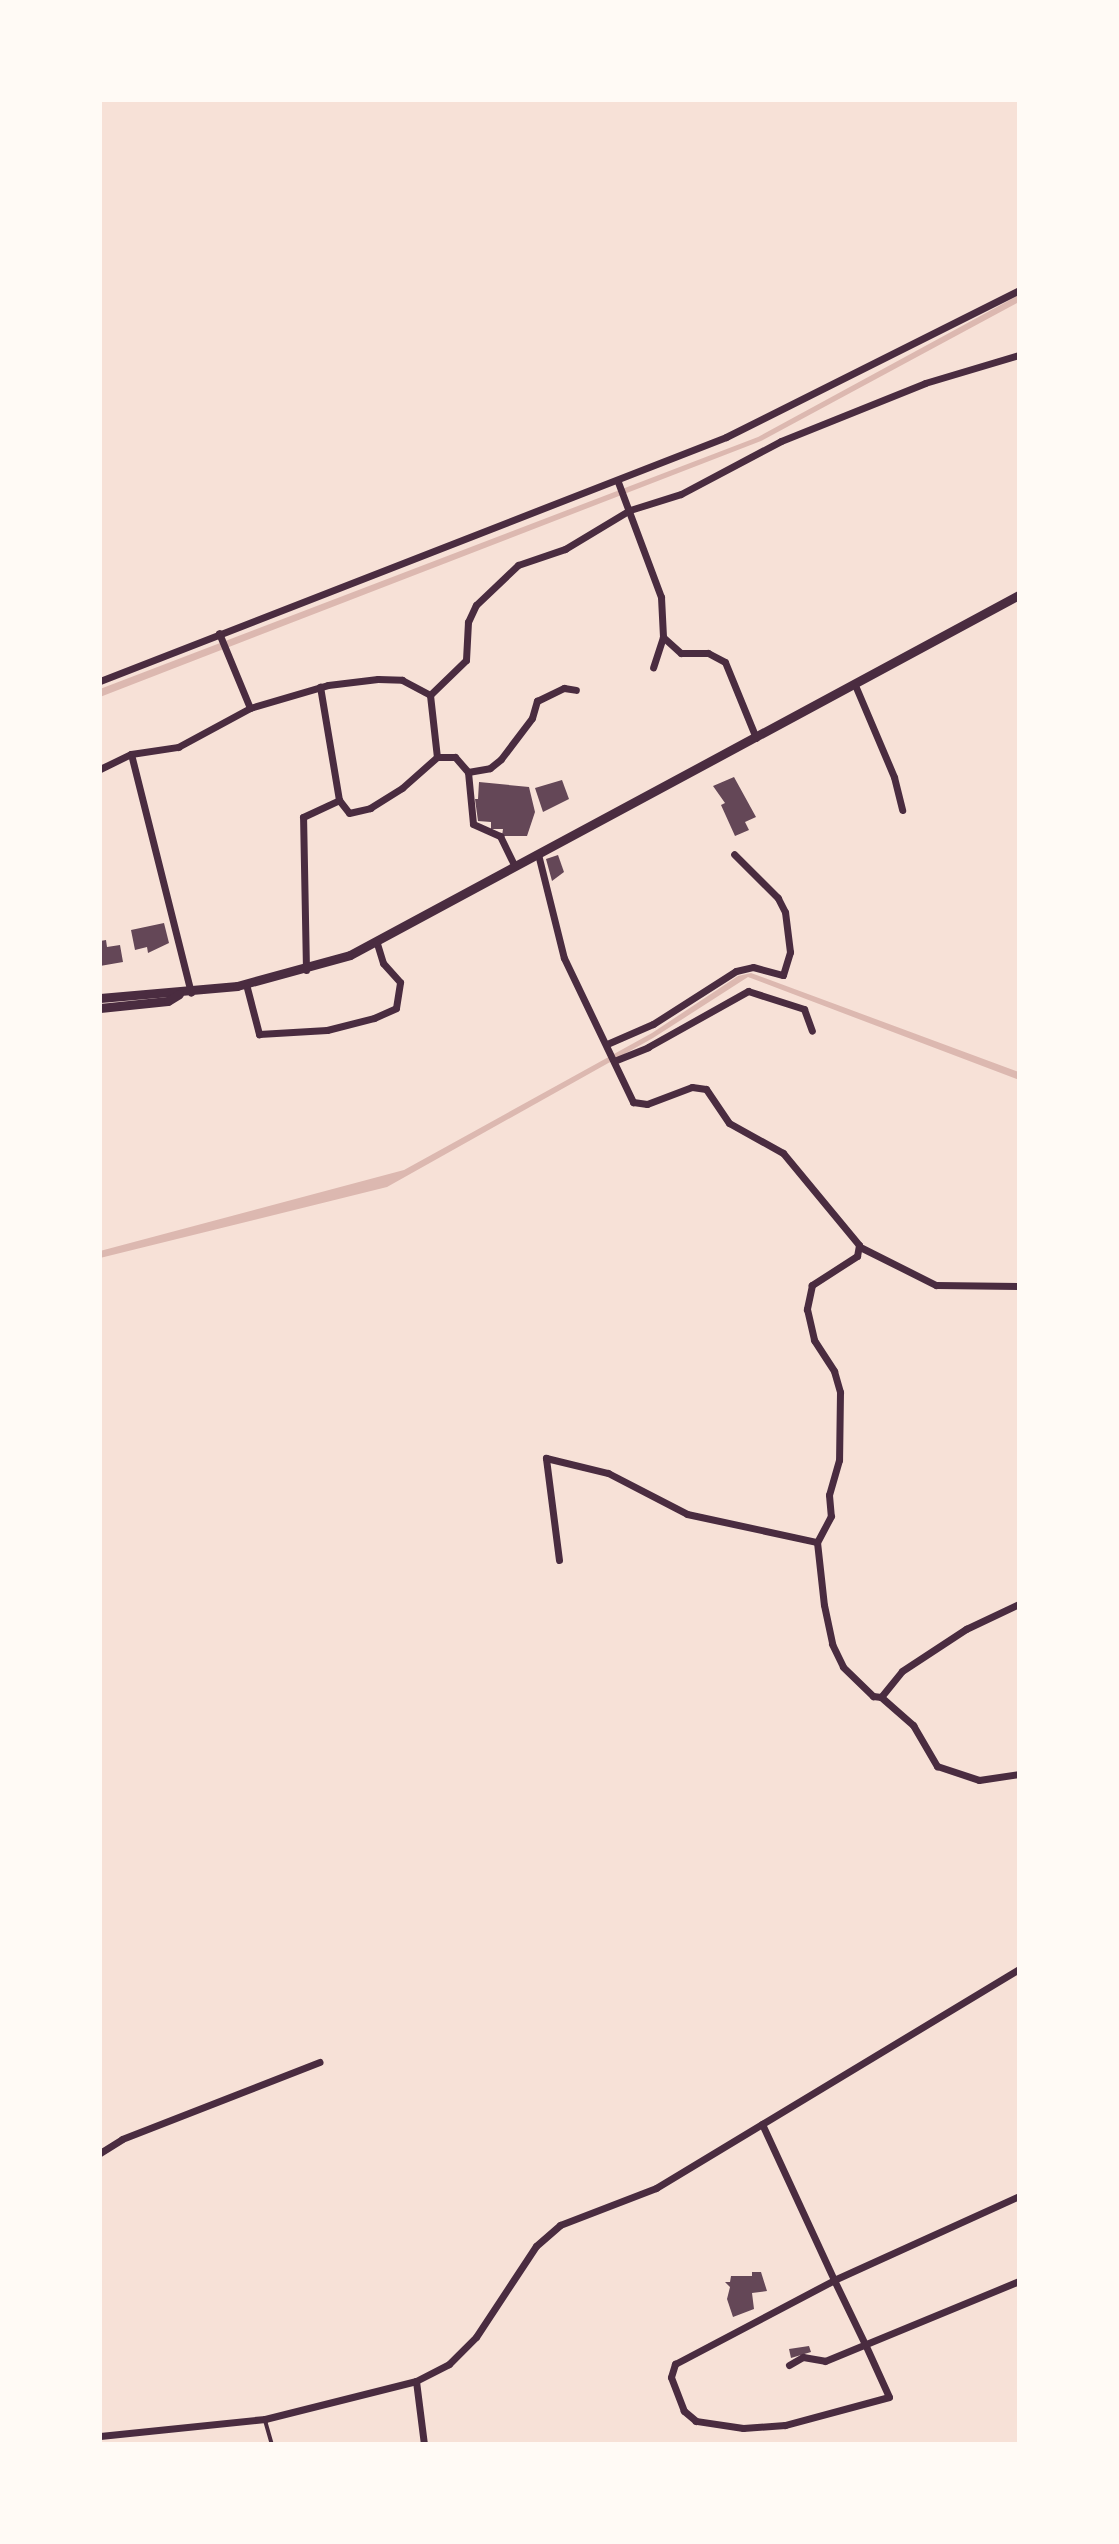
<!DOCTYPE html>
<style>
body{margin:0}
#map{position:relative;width:1119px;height:2544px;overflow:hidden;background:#f7e1d7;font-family:Spectral,serif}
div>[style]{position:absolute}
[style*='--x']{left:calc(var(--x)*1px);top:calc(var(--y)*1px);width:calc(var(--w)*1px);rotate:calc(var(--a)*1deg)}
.water>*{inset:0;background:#dcb8b0}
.building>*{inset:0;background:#644757}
.service>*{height:3.5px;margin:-1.75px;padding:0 1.75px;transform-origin:1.75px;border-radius:1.75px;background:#4a2c40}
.minor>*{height:7px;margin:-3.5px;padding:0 3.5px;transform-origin:3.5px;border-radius:3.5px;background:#4a2c40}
.tertiary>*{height:9px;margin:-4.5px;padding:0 4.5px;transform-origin:4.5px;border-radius:4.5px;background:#4a2c40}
span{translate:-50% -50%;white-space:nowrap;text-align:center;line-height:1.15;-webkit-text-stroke:5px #fffaf5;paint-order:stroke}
.frame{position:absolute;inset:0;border:102px solid #fffaf5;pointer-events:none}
</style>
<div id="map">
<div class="water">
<i style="clip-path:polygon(1019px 295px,1019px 302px,761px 441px,100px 697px,100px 689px,758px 437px)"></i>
<i style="clip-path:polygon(751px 973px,1019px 1072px,1019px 1080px,748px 977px,653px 1038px,387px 1187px,100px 1258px,100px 1251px,404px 1170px,652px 1033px,738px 976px)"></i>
</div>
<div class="building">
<i style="clip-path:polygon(734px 777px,756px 817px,745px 822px,749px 830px,735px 836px,721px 805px,725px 803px,713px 786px)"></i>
<i style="clip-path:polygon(562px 780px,569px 799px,543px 812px,535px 788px)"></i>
<i style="clip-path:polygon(479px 782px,529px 787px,535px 812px,527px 836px,502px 836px,503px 829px,491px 829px,491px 822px,478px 821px,475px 799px,478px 799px)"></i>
<i style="clip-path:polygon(558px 855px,564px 872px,552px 881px,546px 859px)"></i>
<i style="clip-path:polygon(164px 923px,169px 943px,148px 953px,147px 947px,135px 950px,131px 930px)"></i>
<i style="clip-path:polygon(106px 940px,107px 947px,120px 945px,123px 962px,100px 966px,100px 941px)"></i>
<i style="clip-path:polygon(752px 2272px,761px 2272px,767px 2291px,752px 2293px,754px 2309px,733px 2317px,727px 2299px,730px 2287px,725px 2282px,730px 2282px,731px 2276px,752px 2276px)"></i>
<i style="clip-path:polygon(809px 2346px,811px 2352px,791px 2358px,789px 2349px)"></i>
</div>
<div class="service">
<i style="--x:265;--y:2419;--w:26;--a:74"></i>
</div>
<div class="minor">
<i style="--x:618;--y:482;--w:123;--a:69.5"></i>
<i style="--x:661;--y:597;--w:40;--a:87.1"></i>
<i style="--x:663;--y:637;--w:32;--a:108"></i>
<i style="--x:663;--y:637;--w:24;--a:42"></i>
<i style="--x:681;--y:653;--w:27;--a:0"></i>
<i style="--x:708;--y:653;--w:19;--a:28"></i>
<i style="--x:725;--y:662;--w:82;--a:67.8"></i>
<i style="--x:100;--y:681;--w:672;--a:-21.29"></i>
<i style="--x:726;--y:437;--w:328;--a:-26.6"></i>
<i style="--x:855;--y:685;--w:100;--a:67"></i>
<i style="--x:894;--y:777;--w:34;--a:76"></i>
<i style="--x:430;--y:695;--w:50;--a:-44.2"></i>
<i style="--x:466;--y:660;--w:38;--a:-87"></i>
<i style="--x:468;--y:622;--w:19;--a:-65"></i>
<i style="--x:476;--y:605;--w:58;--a:-43.6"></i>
<i style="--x:518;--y:565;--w:50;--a:-18.8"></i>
<i style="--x:565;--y:549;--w:76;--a:-31"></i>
<i style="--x:630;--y:510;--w:53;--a:-17.4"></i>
<i style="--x:681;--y:494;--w:113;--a:-27.9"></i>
<i style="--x:781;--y:441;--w:155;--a:-21.9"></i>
<i style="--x:925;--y:383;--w:98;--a:-16.6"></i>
<i style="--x:430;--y:695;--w:62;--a:83.6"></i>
<i style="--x:250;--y:708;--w:81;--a:-16.4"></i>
<i style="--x:328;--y:685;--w:50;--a:-6.8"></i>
<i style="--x:378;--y:679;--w:24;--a:2"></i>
<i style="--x:402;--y:680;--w:32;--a:28"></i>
<i style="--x:131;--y:754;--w:246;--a:75.9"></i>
<i style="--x:100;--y:769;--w:34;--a:-26"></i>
<i style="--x:131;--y:754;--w:48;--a:-8.5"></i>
<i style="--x:178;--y:747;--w:82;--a:-28.4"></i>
<i style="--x:250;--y:708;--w:81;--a:-112.5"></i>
<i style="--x:468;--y:772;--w:22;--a:-10"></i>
<i style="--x:490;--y:768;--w:14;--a:-39"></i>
<i style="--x:501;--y:759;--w:51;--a:-52.9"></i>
<i style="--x:532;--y:718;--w:18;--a:-74"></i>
<i style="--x:537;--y:701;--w:30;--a:-26"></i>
<i style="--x:564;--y:688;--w:12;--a:9"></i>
<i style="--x:339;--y:800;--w:16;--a:52"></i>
<i style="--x:349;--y:813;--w:22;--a:-13"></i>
<i style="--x:370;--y:808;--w:38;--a:-32"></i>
<i style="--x:402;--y:788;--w:47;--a:-41.5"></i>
<i style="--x:437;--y:757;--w:18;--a:0"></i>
<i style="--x:455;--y:757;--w:20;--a:49"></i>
<i style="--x:468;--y:772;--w:52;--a:84.5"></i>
<i style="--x:473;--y:824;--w:30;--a:24"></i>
<i style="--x:500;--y:836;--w:34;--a:64"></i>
<i style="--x:538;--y:854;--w:107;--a:76"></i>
<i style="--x:564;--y:958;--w:160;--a:64.4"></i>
<i style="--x:633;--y:1102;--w:14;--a:8"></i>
<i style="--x:647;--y:1104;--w:48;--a:-20.7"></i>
<i style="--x:692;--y:1087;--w:14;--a:8"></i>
<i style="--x:706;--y:1089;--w:41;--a:55.9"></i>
<i style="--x:729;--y:1123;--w:62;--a:29.1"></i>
<i style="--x:783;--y:1153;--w:119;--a:50.4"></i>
<i style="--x:859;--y:1245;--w:11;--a:100"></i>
<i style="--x:857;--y:1256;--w:54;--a:147.2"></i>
<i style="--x:812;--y:1285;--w:25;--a:102"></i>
<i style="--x:807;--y:1309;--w:32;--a:77"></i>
<i style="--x:814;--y:1340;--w:37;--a:57"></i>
<i style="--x:834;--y:1371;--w:22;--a:74"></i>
<i style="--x:840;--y:1392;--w:68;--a:90.8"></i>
<i style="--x:839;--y:1460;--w:36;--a:106"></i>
<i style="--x:829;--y:1495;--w:21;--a:85"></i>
<i style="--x:831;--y:1516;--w:30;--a:118"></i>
<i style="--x:817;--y:1542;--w:63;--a:83.7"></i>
<i style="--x:824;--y:1605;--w:40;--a:78"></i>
<i style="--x:832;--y:1644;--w:25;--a:64"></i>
<i style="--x:843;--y:1667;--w:42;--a:44"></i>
<i style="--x:873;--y:1696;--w:8;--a:7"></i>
<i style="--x:881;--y:1697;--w:33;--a:-51"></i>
<i style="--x:902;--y:1671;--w:77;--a:-33.3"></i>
<i style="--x:966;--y:1629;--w:59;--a:-25.3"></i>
<i style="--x:306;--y:970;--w:153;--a:-91.1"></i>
<i style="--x:303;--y:817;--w:40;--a:-25"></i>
<i style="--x:339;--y:800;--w:115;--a:-99.5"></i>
<i style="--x:246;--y:984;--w:52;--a:75.4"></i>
<i style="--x:259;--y:1034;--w:68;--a:-3.4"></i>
<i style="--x:327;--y:1030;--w:49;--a:-14.3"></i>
<i style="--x:374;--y:1018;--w:24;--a:-24"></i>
<i style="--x:396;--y:1008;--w:26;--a:-81"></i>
<i style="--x:400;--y:982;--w:25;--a:-132"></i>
<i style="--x:383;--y:963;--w:21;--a:-107"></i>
<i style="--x:607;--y:1044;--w:50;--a:-23.5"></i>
<i style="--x:653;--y:1024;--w:98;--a:-32.6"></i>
<i style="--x:736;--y:971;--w:17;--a:-13"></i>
<i style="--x:753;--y:967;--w:31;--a:15"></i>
<i style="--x:783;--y:975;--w:24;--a:-73"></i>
<i style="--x:790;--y:952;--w:40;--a:-97.1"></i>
<i style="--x:785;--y:912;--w:16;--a:-117"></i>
<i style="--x:778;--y:898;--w:62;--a:-135"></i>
<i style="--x:614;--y:1061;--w:37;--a:-22"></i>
<i style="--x:648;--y:1047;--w:115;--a:-29.2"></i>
<i style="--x:748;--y:991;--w:59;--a:17.8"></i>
<i style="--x:804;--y:1009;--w:23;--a:70"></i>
<i style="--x:860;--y:1247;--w:85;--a:26.6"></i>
<i style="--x:936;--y:1285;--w:83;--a:0.7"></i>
<i style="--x:559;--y:1560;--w:103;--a:-97.3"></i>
<i style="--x:546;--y:1458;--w:64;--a:13.6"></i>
<i style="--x:608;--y:1473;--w:89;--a:27.4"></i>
<i style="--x:687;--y:1514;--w:133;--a:12.2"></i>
<i style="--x:881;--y:1697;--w:43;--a:41.2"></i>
<i style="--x:913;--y:1725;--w:48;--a:59.7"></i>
<i style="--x:937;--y:1766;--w:44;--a:18.4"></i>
<i style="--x:979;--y:1780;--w:40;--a:-8.5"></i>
<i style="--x:762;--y:2124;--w:172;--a:65.2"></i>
<i style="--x:834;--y:2280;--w:71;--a:64.2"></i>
<i style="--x:865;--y:2344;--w:58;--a:65.6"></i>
<i style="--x:889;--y:2397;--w:108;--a:164.9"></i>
<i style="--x:785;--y:2425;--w:42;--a:175.9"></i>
<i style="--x:743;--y:2428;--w:48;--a:-171.5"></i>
<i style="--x:696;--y:2421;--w:16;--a:-140"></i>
<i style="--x:684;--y:2411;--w:36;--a:-111"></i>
<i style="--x:671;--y:2377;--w:14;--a:-73"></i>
<i style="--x:675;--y:2364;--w:180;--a:-27.8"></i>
<i style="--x:834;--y:2280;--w:203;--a:-24.4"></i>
<i style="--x:100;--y:2153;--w:26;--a:-32"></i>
<i style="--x:122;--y:2139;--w:212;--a:-21.3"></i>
<i style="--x:789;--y:2365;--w:16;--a:-30"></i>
<i style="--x:803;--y:2357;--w:22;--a:10"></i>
<i style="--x:825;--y:2361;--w:210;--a:-22.4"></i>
<i style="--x:416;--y:2381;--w:64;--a:82.8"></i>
<i style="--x:100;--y:2436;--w:166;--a:-5.9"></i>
<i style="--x:265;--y:2419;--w:156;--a:-14.1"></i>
<i style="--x:416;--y:2381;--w:37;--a:-27"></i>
<i style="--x:449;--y:2364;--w:38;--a:-45"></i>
<i style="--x:476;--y:2337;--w:109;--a:-56.6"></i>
<i style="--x:536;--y:2246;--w:32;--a:-41"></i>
<i style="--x:560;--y:2225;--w:103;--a:-21.1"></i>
<i style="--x:656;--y:2188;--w:424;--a:-31.1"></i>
</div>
<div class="tertiary">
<i style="--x:100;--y:998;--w:138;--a:-5"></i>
<i style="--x:237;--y:986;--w:117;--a:-15.3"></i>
<i style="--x:350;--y:955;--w:760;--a:-28.29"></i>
<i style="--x:100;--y:1008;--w:68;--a:-5.9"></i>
<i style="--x:168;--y:1001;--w:13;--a:-32"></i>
</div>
<div class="frame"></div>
</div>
